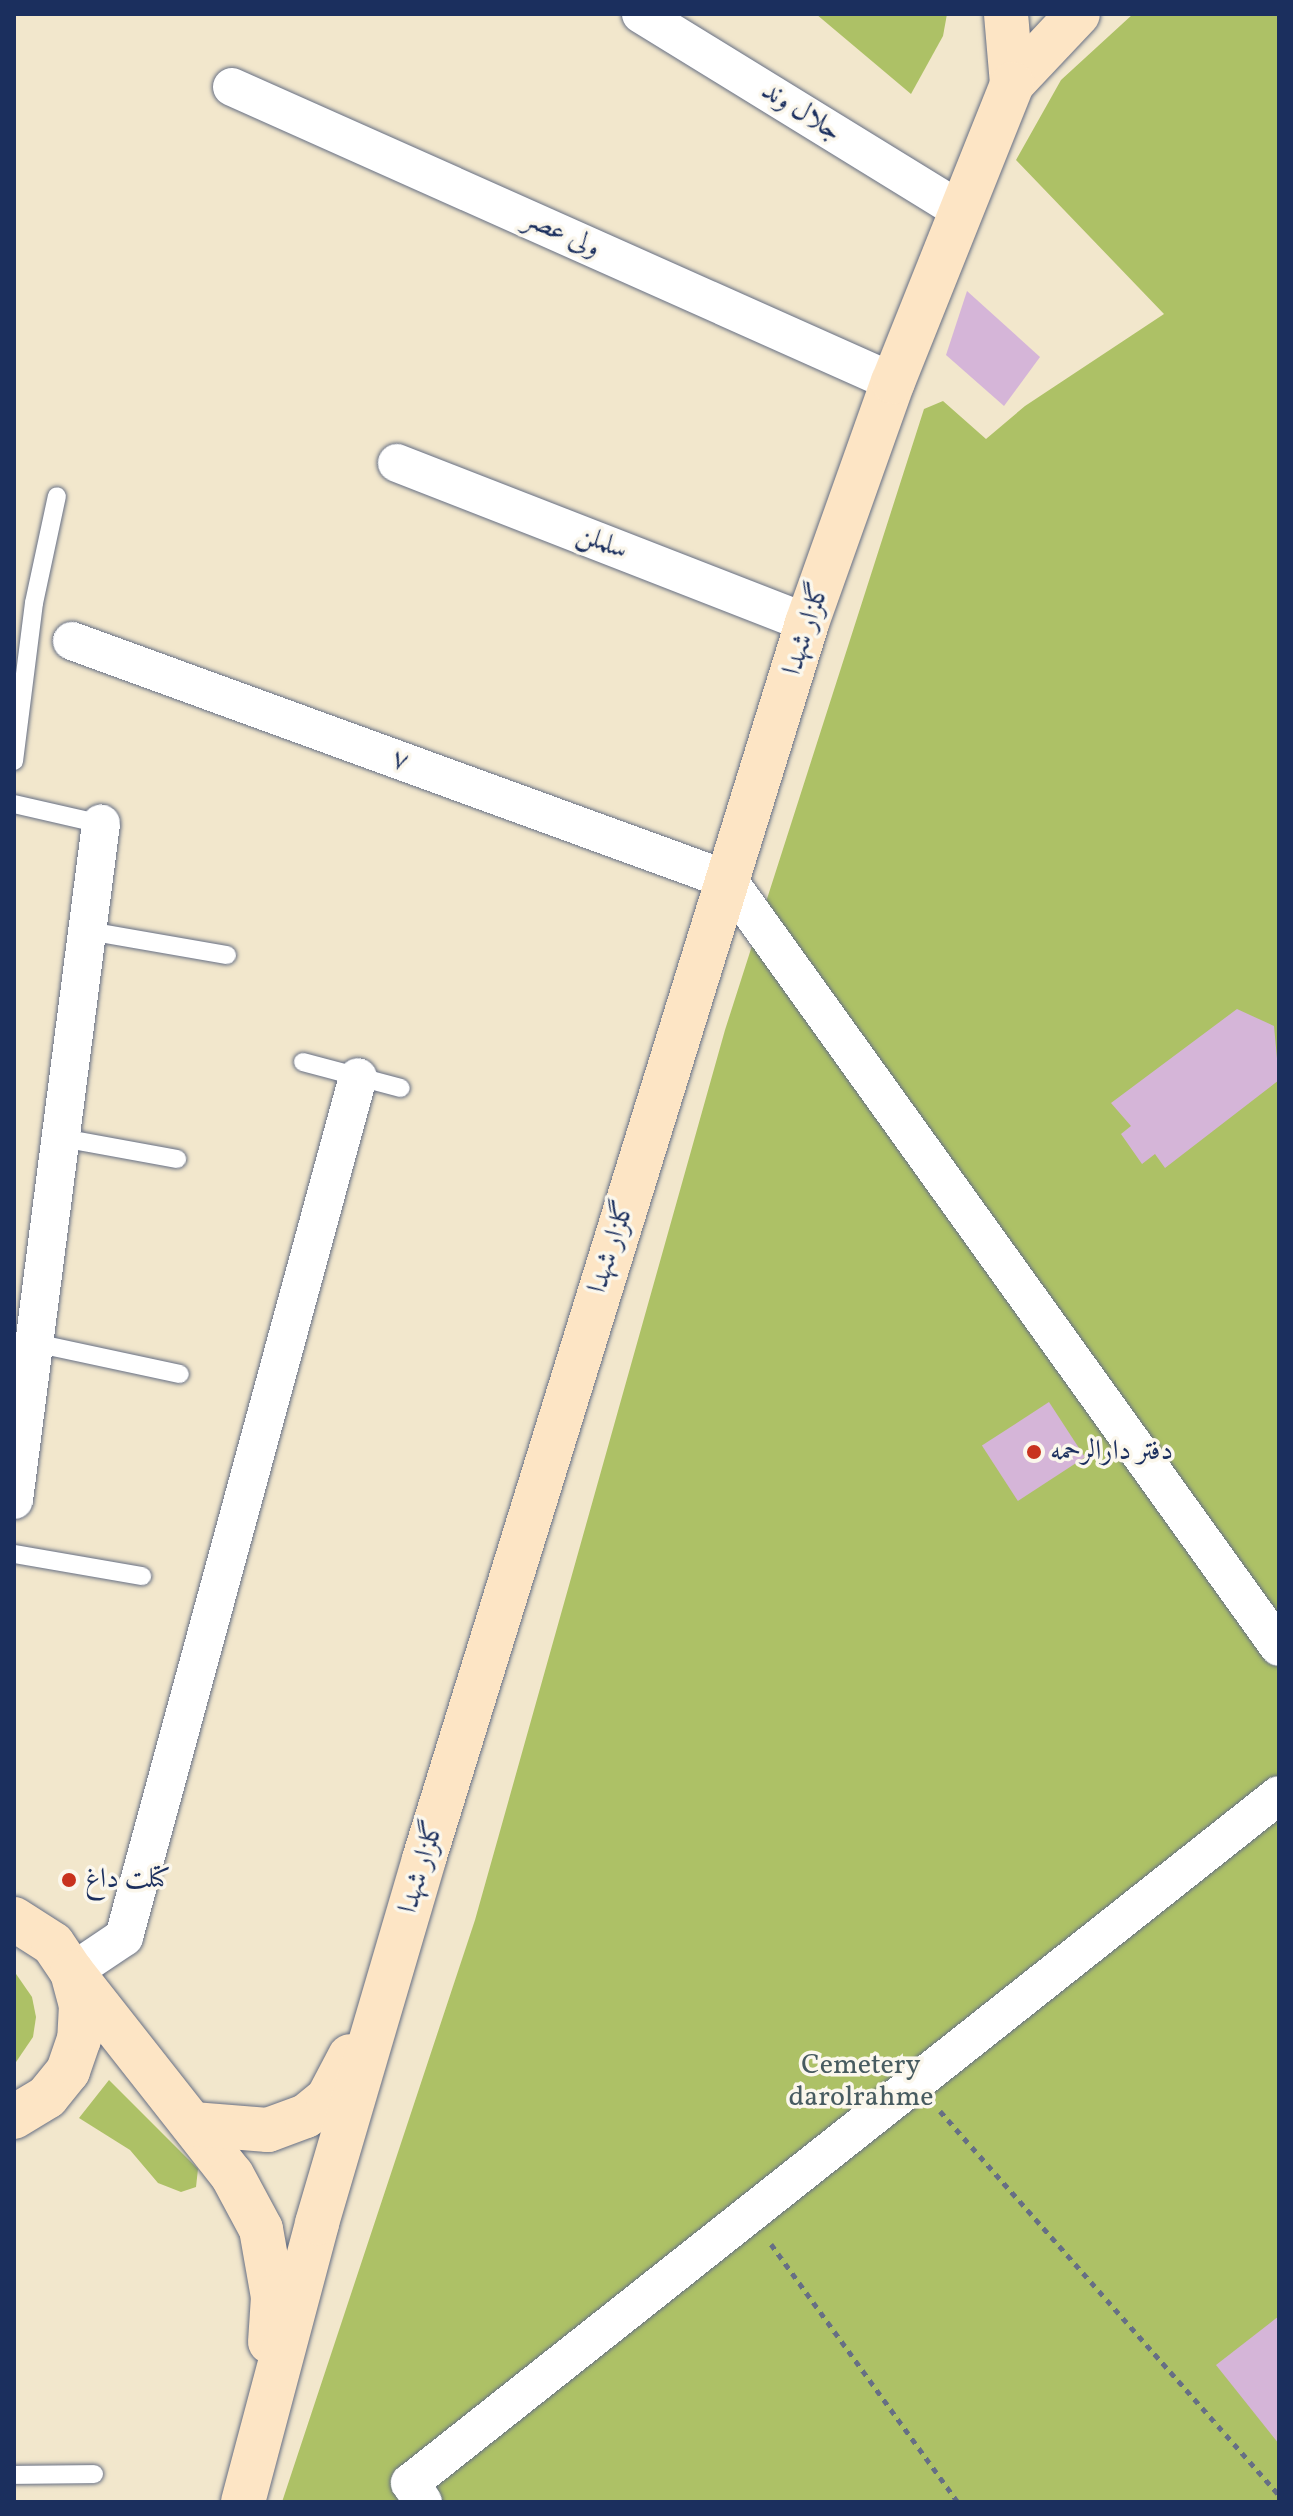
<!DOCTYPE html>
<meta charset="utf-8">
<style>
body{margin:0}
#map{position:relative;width:1293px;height:2516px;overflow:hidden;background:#f2e7cc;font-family:Vollkorn,Amiri,serif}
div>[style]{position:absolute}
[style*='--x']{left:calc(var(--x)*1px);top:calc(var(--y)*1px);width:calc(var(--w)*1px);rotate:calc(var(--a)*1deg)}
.green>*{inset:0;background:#adc166}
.building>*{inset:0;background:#d5b5d8;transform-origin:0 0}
.path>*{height:5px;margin-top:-2.5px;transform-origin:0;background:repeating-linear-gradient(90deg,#666f84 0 6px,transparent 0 12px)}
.roads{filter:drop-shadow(0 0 2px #666f84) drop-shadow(0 0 2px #666f84)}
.lane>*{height:18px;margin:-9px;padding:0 9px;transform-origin:9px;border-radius:9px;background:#fff}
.street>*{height:38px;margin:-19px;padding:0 19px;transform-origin:19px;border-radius:19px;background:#fff}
.secondary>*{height:44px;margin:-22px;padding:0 22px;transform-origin:22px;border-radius:22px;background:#fde5c5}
.dots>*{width:22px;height:22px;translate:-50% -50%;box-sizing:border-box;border:4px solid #fbf7ec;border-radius:50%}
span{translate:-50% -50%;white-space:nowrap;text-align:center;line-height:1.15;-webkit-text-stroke:7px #fbf7ec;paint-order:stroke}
.street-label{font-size:28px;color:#1b2f5e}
.poi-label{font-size:28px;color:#1b2f5e}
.left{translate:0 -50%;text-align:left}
.park-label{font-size:28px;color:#475b60}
.frame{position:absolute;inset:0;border:16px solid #1b2f5e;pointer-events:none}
</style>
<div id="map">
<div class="green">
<i style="clip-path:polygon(816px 14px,947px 14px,943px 36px,911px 94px)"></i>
<i style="clip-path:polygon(1133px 14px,1279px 14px,1279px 2502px,282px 2502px,475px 1920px,725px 1030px,924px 409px,943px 401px,986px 439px,1025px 406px,1164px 314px,1016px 160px,1061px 80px)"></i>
<i style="clip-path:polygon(14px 1971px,32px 1997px,36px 2017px,33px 2037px,14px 2065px)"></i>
<i style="clip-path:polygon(109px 2080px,198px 2169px,196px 2187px,181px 2192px,158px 2183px,130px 2150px,79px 2118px)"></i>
</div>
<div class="building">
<i style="clip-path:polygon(967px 291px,1040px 357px,1004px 406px,946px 355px)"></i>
<i style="clip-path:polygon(1237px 1009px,1274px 1026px,1279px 1080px,1165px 1168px,1155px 1154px,1142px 1164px,1121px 1134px,1131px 1126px,1111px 1103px)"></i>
<i style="left:1049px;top:1402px;width:66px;height:80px;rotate:57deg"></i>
<i style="clip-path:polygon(1279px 2316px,1279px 2444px,1216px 2365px)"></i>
</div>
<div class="path">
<i style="--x:940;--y:2111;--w:512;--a:48.56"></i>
<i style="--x:771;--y:2244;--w:319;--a:54.1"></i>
</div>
<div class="roads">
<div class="lane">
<i style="--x:14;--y:761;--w:159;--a:-82.8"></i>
<i style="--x:34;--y:603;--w:109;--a:-77.9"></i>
<i style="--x:14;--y:804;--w:89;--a:12.9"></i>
<i style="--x:88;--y:931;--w:141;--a:9.8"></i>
<i style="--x:303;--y:1062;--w:101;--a:14.9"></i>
<i style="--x:62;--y:1138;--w:117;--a:10.3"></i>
<i style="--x:35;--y:1343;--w:148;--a:12.1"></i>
<i style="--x:14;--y:1554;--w:130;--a:9.8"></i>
<i style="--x:14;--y:2475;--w:80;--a:-0.7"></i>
</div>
<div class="street">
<i style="--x:641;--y:14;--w:376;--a:31.6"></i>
<i style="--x:232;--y:87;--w:724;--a:24.05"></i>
<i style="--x:397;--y:463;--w:440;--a:21.3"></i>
<i style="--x:72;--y:641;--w:698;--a:20.02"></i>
<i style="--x:728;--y:880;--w:944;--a:54.31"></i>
<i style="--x:14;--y:1500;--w:682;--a:-82.67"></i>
<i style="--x:72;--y:1972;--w:63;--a:-33.9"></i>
<i style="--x:124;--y:1937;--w:891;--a:-74.78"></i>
<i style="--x:423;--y:2502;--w:23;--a:-124"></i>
<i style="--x:410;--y:2483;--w:1108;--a:-38.37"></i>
</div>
<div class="secondary">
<i style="--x:1006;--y:14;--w:70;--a:85.1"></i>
<i style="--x:1012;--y:84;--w:96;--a:-46.7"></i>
<i style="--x:14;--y:1919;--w:46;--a:32.7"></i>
<i style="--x:53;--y:1944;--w:34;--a:56"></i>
<i style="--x:72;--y:1972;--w:34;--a:75"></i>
<i style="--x:81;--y:2005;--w:34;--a:93"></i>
<i style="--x:79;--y:2039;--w:34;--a:109"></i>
<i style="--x:68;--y:2071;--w:33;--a:129"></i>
<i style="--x:47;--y:2097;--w:39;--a:149"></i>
<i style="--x:72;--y:1972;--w:258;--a:51.8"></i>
<i style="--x:232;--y:2175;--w:61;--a:61.8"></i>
<i style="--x:261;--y:2229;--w:69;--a:80"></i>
<i style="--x:273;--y:2297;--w:45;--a:93.8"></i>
<i style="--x:193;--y:2124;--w:75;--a:4.6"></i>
<i style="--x:268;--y:2130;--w:40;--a:-20.2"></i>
<i style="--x:306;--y:2116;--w:28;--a:-39"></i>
<i style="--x:328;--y:2098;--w:47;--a:-62.4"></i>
<i style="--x:243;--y:2502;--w:289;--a:-75.1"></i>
<i style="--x:317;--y:2223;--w:379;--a:-73.6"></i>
<i style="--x:424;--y:1859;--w:1294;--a:-72.78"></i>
<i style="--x:807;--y:623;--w:256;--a:-70.4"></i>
<i style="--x:893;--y:382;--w:321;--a:-68.2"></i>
</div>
</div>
<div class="dots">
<i style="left:1034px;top:1452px;background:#c8321e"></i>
<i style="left:69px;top:1880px;background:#c8321e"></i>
</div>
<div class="street-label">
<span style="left:801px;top:112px;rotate:32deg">جلال وند</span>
<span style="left:562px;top:234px;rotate:24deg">ولی عصر</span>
<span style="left:602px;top:543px;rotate:21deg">سلملن</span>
<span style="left:807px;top:629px;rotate:-72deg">گلزار شهدا</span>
<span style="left:400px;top:761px;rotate:20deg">۷</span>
<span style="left:612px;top:1247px;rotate:-72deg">گلزار شهدا</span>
<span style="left:422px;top:1867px;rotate:-73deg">گلزار شهدا</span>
</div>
<div class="poi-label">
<span class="left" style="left:1050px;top:1452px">دفتر دارالرحمه</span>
<span class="left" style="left:85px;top:1880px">کتلت داغ</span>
</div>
<div class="park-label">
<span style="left:861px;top:2082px">Cemetery<br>darolrahme</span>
</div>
<div class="frame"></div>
</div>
